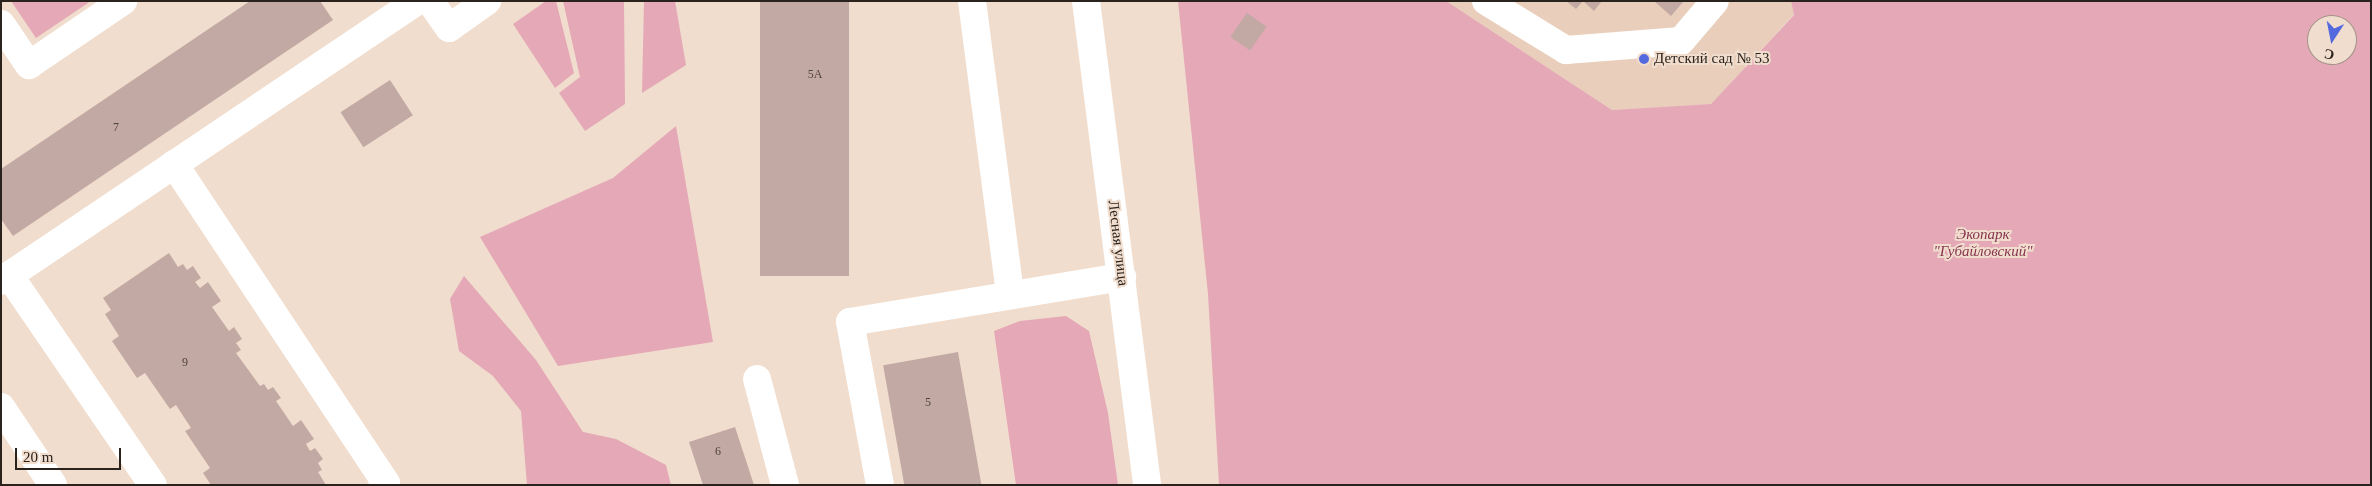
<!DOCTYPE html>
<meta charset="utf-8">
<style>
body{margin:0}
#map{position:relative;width:2372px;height:486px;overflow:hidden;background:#f1ddcd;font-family:"Times New Roman",serif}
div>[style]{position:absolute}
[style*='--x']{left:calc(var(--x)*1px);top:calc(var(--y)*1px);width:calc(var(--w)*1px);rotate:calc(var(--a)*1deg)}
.built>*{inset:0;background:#e9cfbb}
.green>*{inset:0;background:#e4a8b7}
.building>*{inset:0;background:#c3a9a4;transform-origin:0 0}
.minor>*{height:28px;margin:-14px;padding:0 14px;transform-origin:14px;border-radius:14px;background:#fff}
.dots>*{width:14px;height:14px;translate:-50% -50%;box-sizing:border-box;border:2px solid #f1ddcd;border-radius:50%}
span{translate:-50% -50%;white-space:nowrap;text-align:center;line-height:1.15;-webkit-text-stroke:4px #f1ddcd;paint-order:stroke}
.number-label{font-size:12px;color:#50443f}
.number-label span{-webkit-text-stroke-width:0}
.poi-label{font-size:15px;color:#2a231d}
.left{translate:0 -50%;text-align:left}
.park-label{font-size:15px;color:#863550;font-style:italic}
.street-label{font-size:15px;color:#2a231d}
.frame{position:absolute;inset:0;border:2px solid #2a231d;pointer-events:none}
.north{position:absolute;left:2307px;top:15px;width:50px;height:50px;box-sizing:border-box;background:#f1ddcd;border:1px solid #a19387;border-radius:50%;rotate:191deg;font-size:14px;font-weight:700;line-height:20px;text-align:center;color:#2a231d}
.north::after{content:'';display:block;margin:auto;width:18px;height:22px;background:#5569df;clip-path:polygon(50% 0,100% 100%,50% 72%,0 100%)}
.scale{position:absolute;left:15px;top:448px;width:106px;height:22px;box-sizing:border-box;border:2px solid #2a231d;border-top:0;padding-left:6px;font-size:15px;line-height:18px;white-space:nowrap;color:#2a231d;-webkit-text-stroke:4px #f1ddcd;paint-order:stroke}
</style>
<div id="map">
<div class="built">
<i style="clip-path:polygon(1446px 1px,1791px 1px,1794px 14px,1711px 104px,1612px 110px)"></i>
</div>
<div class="green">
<i style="clip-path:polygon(11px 1px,91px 1px,36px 38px)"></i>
<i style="clip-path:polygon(546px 1px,556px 1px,574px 73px,555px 88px,513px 24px)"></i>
<i style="clip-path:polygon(563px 1px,624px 1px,625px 104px,585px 131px,559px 93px,580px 77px)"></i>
<i style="clip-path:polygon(644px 1px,675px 1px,686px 65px,642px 93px)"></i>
<i style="clip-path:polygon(evenodd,1178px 1px,1446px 1px,1612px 110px,1711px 104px,1794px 15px,1791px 1px,2371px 1px,2371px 485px,1219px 485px,1208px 294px,1178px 1px,2317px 25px,2347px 25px,2347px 55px,2317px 55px,2317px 25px)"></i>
<i style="clip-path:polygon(676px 126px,713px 342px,558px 366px,480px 237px,613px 178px)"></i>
<i style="clip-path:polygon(464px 276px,536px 360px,583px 432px,616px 439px,666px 465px,671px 485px,527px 485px,521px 411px,493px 376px,459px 351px,450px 299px)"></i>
<i style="clip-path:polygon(1066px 316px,1089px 331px,1108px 413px,1118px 485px,1016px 485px,994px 331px,1020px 321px)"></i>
</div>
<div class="building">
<i style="clip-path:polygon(250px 1px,320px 1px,333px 20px,13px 236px,1px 219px,1px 169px)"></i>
<i style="left:760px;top:1px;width:89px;height:275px"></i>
<i style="clip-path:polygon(1566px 1px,1583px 1px,1576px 9px)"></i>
<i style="clip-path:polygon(1583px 1px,1602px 1px,1594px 11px)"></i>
<i style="clip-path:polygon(1654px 1px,1684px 1px,1671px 16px)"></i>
<i style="left:1247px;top:13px;width:24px;height:29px;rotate:35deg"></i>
<i style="left:390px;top:80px;width:42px;height:59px;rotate:57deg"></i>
<i style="clip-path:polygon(169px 253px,178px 267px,183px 264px,187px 270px,193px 266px,201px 278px,195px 282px,200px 288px,208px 282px,221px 301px,212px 307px,229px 331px,234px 327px,242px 339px,236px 343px,241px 350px,236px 353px,260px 386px,264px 384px,268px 390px,273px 387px,281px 398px,276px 401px,293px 426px,301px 420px,314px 439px,306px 444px,310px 451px,315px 448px,323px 459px,318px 463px,322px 470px,318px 472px,326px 485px,211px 485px,203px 473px,210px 468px,185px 431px,191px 428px,176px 405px,170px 409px,145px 373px,137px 378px,112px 341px,119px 336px,105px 314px,111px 310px,103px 298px)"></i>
<i style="left:958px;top:352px;width:135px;height:76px;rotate:80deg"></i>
<i style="clip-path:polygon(735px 427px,754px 485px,703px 485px,689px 442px)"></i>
</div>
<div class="minor">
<i style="--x:430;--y:1;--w:33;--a:55"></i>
<i style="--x:449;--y:28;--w:47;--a:-35.4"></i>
<i style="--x:972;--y:1;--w:296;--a:82.6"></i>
<i style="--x:1086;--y:1;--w:488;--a:82.8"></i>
<i style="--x:1486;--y:1;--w:94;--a:31.5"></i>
<i style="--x:1566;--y:50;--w:115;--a:-4.5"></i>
<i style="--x:1681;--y:41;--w:52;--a:-49.6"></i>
<i style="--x:1;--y:24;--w:50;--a:55.7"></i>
<i style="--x:29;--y:65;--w:114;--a:-34.2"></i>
<i style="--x:174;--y:164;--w:383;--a:56.4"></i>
<i style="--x:386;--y:483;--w:4;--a:153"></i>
<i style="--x:9;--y:275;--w:255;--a:55.6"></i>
<i style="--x:1;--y:281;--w:501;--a:-33.94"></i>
<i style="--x:757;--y:379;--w:110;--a:75.2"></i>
<i style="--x:1;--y:407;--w:94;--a:56.3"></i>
<i style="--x:880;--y:485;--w:166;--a:-100.4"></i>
<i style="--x:850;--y:322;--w:276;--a:-9.4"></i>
</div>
<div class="dots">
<i style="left:1644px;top:59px;background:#5569df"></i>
</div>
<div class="number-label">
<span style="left:815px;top:75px">5А</span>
<span style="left:116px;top:128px">7</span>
<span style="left:185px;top:363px">9</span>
<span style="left:928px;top:403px">5</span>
<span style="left:718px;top:452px">6</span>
</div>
<div class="poi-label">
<span class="left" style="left:1654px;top:59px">Детский сад № 53</span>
</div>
<div class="park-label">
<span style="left:1983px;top:243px">Экопарк<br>"Губайловский"</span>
</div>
<div class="street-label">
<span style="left:1118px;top:243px;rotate:83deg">Лесная улица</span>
</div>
<div class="frame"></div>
<div class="north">С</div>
<div class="scale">20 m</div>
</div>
